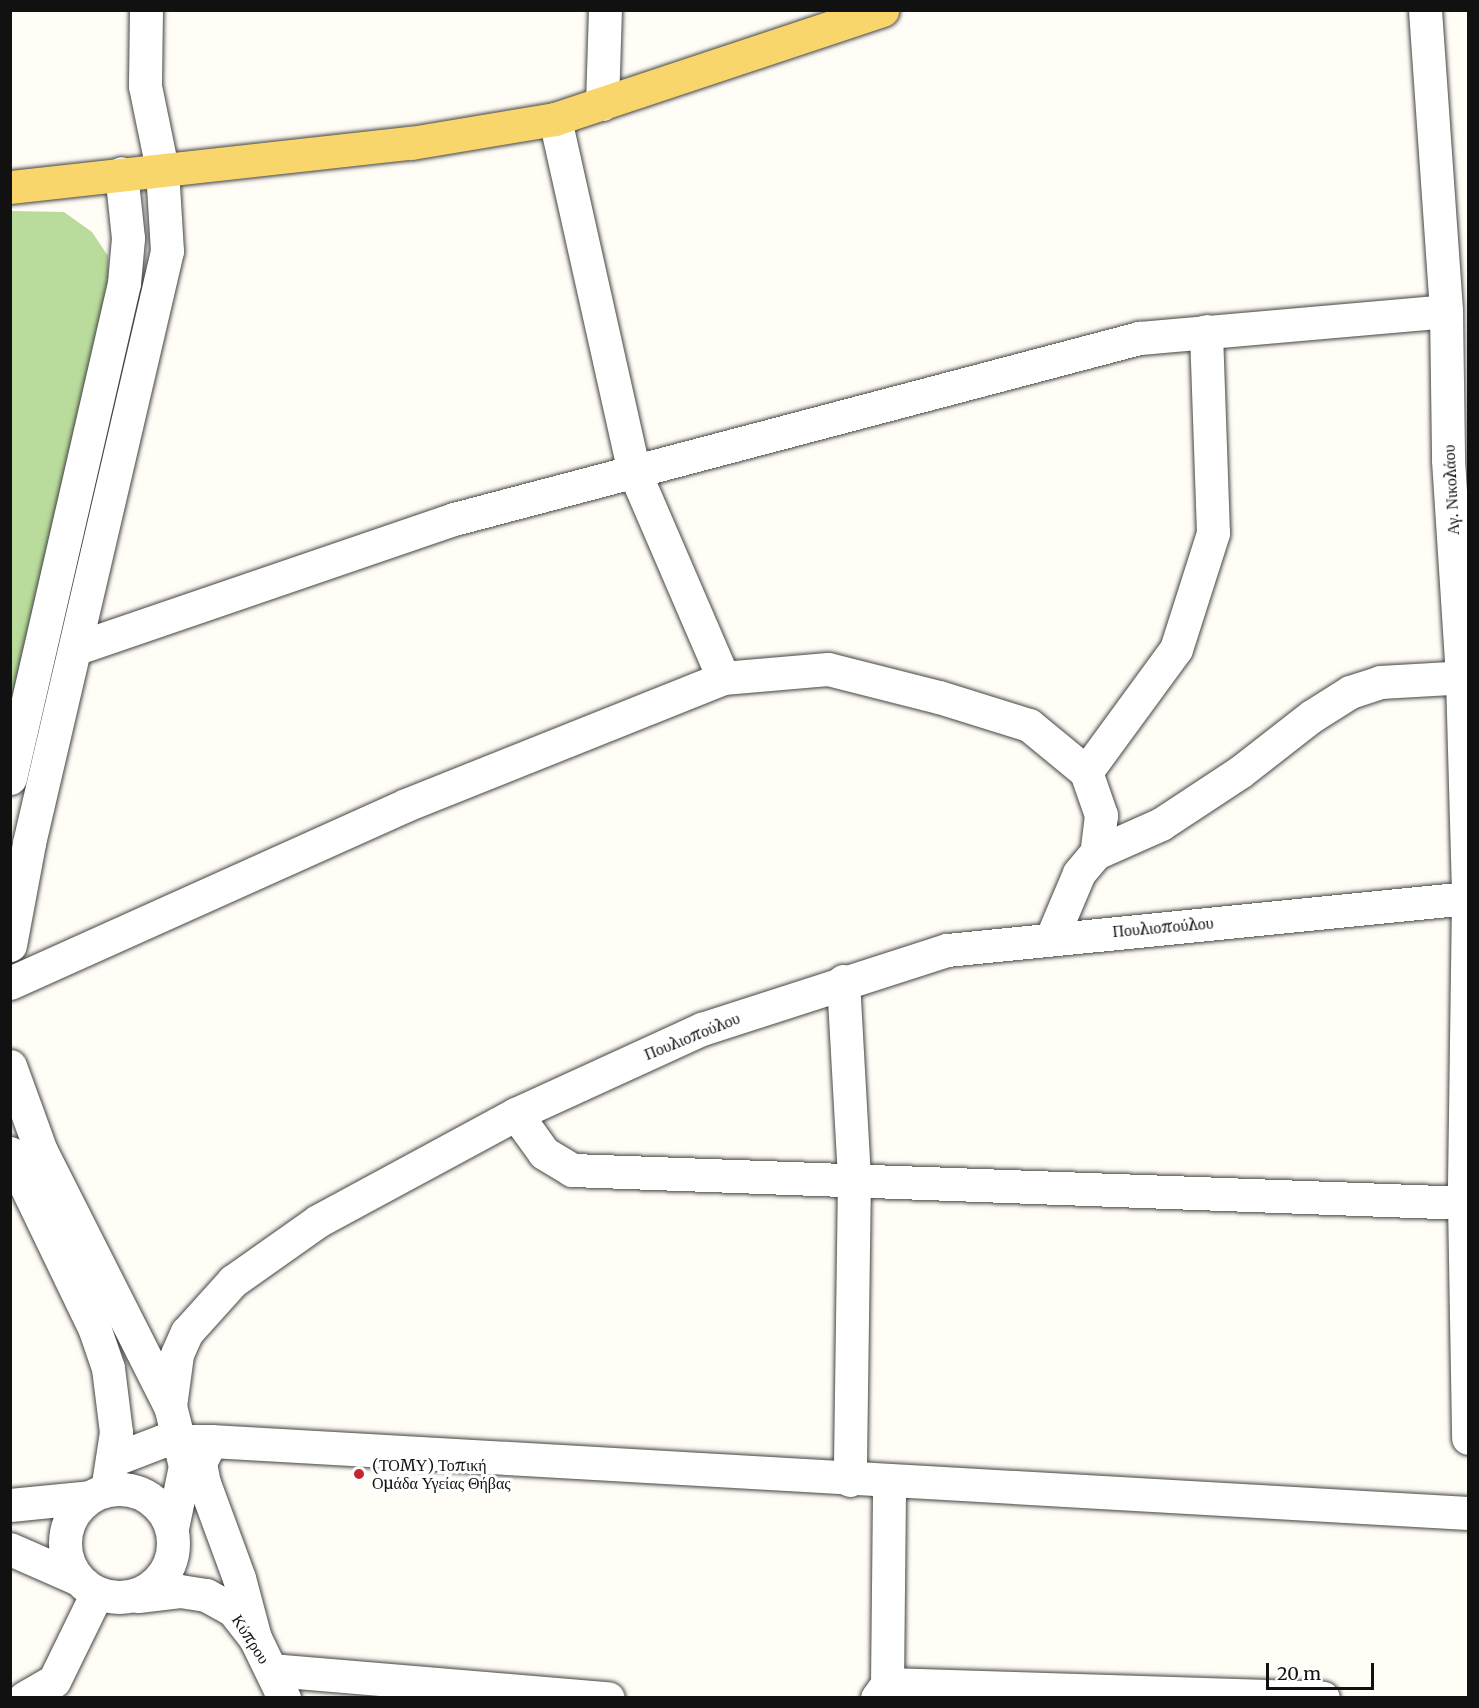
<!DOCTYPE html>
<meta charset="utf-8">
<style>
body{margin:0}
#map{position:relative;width:1479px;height:1708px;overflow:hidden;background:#fffdf5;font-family:Merriweather,serif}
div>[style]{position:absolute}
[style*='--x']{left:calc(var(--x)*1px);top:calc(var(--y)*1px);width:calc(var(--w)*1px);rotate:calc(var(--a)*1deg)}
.forest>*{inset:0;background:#b9dc9c}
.roads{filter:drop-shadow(0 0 2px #444) drop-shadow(0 0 2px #444)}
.minor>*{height:33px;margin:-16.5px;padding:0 16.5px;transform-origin:16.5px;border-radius:16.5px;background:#fff}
.tertiary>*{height:33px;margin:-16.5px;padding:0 16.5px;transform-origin:16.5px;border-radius:16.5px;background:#fff}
.tertiary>.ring{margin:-16.5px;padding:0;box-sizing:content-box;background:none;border:33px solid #fff;border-radius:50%}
.primary>*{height:33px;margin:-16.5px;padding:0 16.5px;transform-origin:16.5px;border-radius:16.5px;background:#f9d66b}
.dots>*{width:16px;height:16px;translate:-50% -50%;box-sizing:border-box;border:3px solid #fff;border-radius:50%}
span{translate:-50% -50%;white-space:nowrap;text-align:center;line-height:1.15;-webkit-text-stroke:6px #fff;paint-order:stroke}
.street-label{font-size:16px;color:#111}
.poi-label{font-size:16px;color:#111}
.left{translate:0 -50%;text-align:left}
.frame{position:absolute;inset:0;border:12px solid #111;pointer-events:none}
.scale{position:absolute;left:1266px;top:1663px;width:108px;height:27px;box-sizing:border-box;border:3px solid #111;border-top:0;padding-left:8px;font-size:18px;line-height:21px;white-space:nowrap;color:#111;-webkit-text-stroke:4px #fff;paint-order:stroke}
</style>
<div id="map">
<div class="forest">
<i style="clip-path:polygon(11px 211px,64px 212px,92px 232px,108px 256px,110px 312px,11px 725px)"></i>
</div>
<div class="roads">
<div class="minor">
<i style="--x:146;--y:10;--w:76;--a:90.8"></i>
<i style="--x:145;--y:86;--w:85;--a:78.4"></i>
<i style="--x:1425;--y:10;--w:302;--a:86"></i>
<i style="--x:1446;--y:311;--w:149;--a:89.2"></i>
<i style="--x:1448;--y:460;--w:218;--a:86.3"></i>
<i style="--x:1462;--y:678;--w:220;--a:88.4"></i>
<i style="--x:1468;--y:898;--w:304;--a:90.8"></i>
<i style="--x:1464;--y:1202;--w:236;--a:89"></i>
<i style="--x:602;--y:104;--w:94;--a:-88.2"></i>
<i style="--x:555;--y:119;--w:361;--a:77.4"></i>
<i style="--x:634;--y:471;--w:225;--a:66.7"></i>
<i style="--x:77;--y:648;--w:398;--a:-18.9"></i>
<i style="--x:454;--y:519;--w:709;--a:-14.8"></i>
<i style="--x:1139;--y:338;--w:308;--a:-5"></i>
<i style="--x:1086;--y:772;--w:46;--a:70.8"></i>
<i style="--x:1101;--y:815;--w:38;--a:97"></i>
<i style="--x:1052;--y:937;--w:69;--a:-67.1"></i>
<i style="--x:1079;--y:873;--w:26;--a:-50"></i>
<i style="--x:1096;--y:853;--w:71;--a:-24"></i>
<i style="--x:1161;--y:824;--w:95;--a:-33.4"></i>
<i style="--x:1240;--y:772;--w:91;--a:-37.9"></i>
<i style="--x:1312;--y:716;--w:45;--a:-32.3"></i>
<i style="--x:1350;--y:692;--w:32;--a:-18"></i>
<i style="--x:1380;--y:682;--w:88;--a:-3.3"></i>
<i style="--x:843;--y:981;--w:196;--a:86.8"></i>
<i style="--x:854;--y:1177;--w:303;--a:90.8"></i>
<i style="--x:10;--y:983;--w:434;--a:-24.2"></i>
<i style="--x:406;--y:805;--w:341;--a:-21.8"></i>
<i style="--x:723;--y:678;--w:105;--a:-4.9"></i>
<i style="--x:828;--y:669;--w:114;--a:14.2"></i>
<i style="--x:939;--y:697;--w:94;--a:17.3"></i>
<i style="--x:1029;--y:725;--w:74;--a:39.5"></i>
<i style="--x:1086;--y:772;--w:152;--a:-53.8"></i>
<i style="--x:1176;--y:649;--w:122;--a:-72.3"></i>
<i style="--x:1213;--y:533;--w:202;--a:-92"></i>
<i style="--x:516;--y:1114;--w:48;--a:54.3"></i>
<i style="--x:544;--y:1153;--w:33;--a:31"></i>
<i style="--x:572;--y:1170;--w:897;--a:2.11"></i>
<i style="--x:211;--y:1441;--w:25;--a:117"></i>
<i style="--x:200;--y:1463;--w:20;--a:79"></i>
<i style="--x:204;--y:1483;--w:101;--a:69.8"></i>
<i style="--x:239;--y:1578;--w:62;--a:75.1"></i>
<i style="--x:115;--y:1459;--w:50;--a:-21"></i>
<i style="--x:162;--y:1441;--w:49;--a:0"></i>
<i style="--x:211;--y:1441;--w:1259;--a:3.28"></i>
<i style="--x:10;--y:1505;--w:80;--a:-5.7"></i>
<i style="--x:10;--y:1549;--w:72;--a:23.7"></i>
<i style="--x:272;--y:1670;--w:337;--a:4.8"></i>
<i style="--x:887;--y:1684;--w:436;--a:1.8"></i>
<i style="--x:24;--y:1698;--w:34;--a:-30"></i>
<i style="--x:54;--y:1681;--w:98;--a:-64"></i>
<i style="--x:877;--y:1698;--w:17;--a:-54"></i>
<i style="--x:887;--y:1684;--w:202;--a:-89.4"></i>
</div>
<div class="tertiary">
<i style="--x:10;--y:778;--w:508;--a:-77.03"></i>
<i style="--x:124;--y:283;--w:45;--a:-84.9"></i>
<i style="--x:128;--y:238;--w:65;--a:-96.1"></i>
<i style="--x:10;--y:945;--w:104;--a:-79.4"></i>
<i style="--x:29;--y:843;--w:608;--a:-76.88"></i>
<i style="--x:167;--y:251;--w:82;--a:-93.5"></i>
<i style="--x:10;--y:1066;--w:90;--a:70"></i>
<i style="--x:41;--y:1151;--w:286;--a:63.2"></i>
<i style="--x:10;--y:1153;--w:196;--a:64.3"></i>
<i style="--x:95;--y:1330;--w:40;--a:71.1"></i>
<i style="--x:108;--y:1368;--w:64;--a:82.9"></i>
<i style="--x:116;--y:1432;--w:59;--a:98.8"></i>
<i class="ring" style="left:65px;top:1489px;width:75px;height:75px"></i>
<i style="--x:172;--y:1528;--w:63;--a:-78.2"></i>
<i style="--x:185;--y:1466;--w:62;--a:-104"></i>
<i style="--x:170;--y:1406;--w:52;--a:-82.3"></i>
<i style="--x:177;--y:1354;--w:24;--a:-66"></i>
<i style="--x:187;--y:1332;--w:69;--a:-48"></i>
<i style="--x:233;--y:1281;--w:104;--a:-35.2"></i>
<i style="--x:318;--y:1221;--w:225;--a:-28.4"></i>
<i style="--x:516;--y:1114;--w:205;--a:-24.6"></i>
<i style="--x:702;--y:1029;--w:257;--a:-17.9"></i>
<i style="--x:947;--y:950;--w:524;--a:-5.7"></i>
<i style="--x:138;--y:1596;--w:42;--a:-6.8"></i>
<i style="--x:180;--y:1591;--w:26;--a:9"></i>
<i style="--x:206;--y:1595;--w:31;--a:29"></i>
<i style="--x:233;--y:1610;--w:36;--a:52"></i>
<i style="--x:255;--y:1638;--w:67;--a:64.2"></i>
</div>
<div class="primary">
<i style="--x:10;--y:187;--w:403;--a:-6.3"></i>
<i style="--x:411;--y:143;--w:146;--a:-9.5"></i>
<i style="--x:555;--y:119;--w:345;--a:-18.4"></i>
</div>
</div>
<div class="dots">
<i style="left:359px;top:1474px;background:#c4262e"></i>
</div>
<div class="street-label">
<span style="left:1451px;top:490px;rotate:-93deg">Αγ. Νικολάου</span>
<span style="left:1163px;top:927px;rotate:-5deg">Πουλιοπούλου</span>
<span style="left:692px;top:1036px;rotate:-22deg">Πουλιοπούλου</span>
<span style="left:251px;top:1639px;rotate:57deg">Κύπρου</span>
</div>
<div class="poi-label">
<span class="left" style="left:372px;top:1474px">(ΤΟΜΥ) Τοπική<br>Ομάδα Υγείας Θήβας</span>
</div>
<div class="frame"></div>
<div class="scale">20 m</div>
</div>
